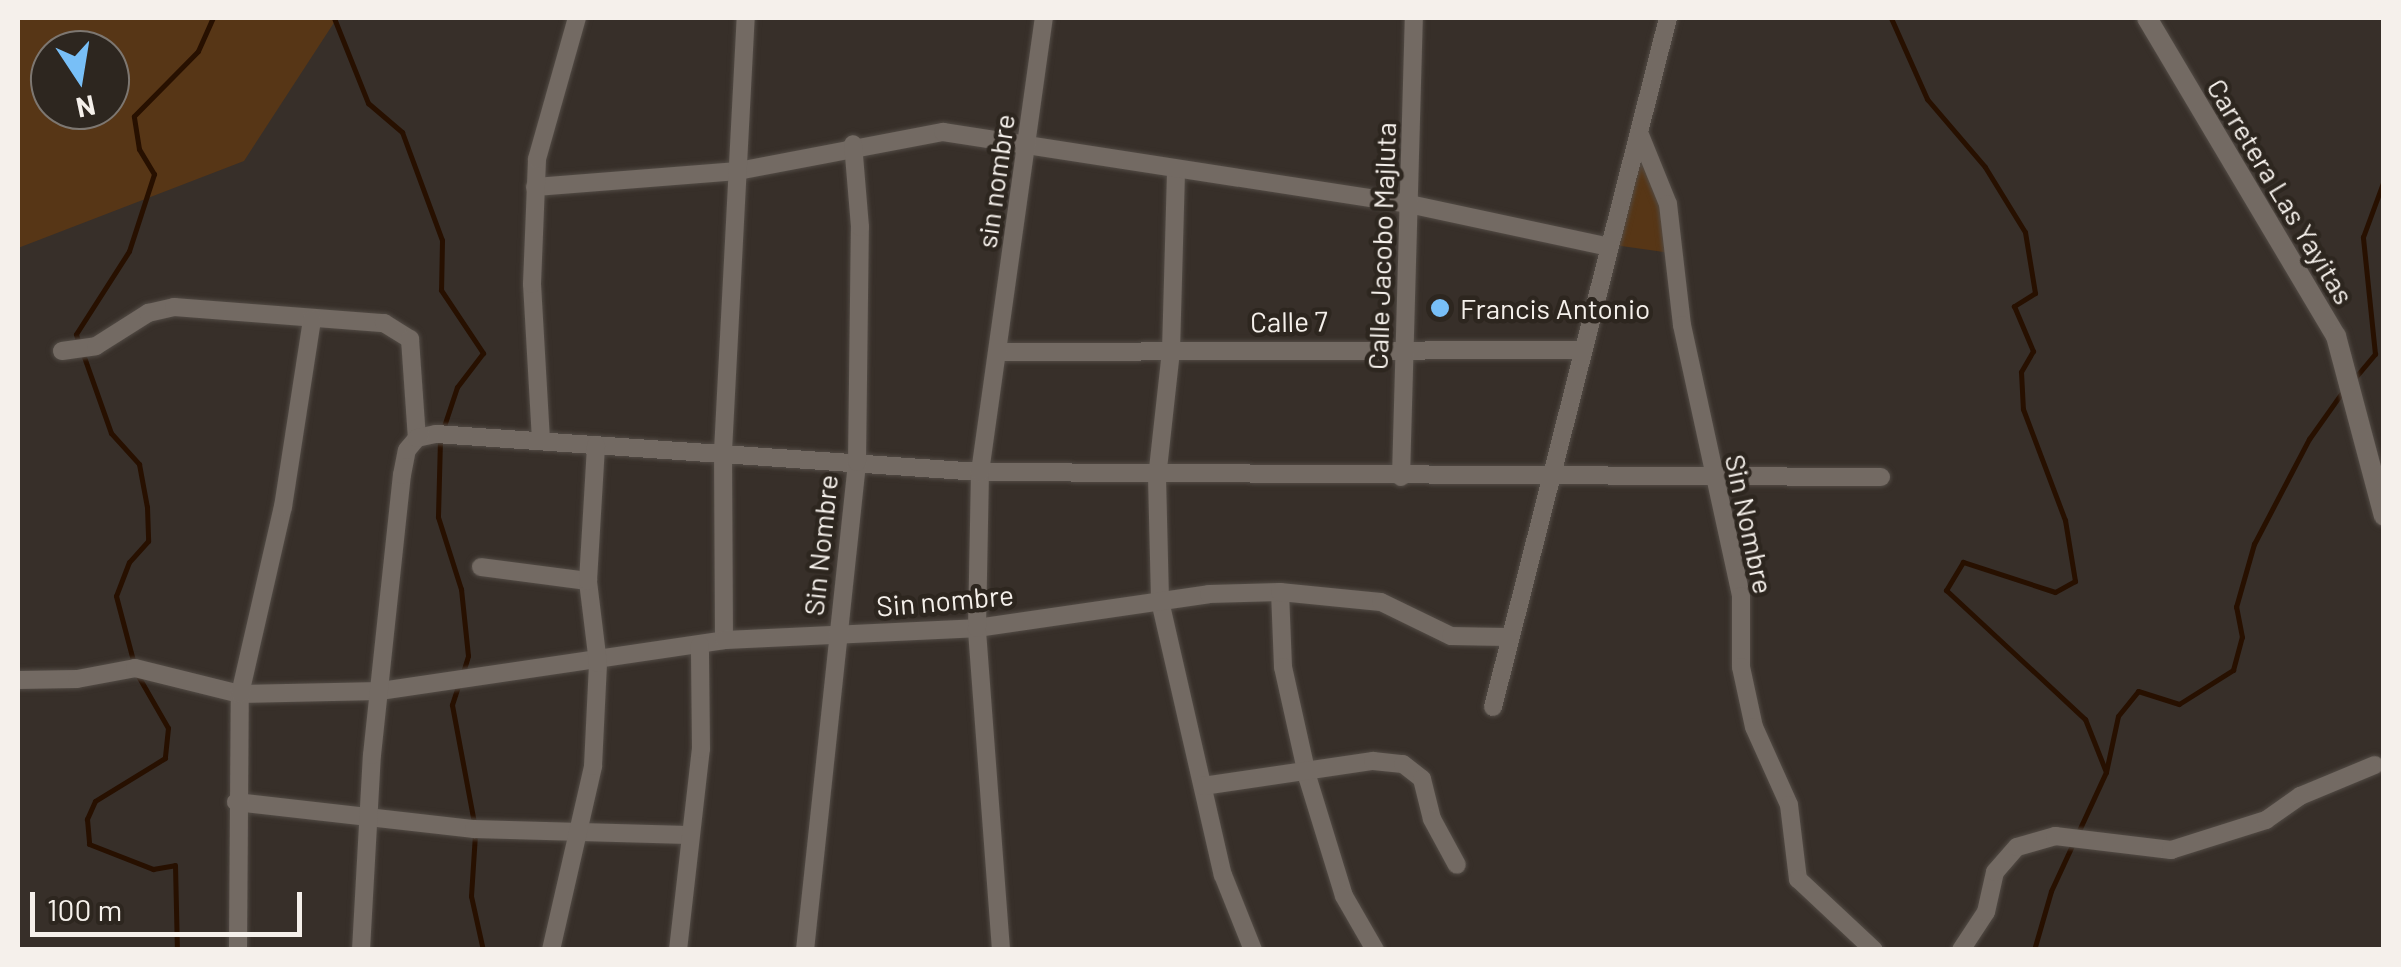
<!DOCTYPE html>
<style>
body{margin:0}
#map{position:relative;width:2401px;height:967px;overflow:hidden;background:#372f29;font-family:Barlow,sans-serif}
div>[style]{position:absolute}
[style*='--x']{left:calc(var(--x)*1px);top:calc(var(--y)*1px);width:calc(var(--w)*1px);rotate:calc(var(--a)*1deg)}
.green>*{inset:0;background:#573616}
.stream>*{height:5px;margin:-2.5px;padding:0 2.5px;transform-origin:2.5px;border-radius:2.5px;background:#271000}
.roads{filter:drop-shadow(0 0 2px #524b45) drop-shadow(0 0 2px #524b45)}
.minor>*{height:18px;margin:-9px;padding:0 9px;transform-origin:9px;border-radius:9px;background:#736a63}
.tertiary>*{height:20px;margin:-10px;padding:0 10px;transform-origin:10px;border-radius:10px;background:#736a63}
.dots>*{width:28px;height:28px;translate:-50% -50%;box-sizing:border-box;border:5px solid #2d261f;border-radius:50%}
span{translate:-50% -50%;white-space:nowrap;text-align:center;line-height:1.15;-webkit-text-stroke:9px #2d261f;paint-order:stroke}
.street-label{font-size:28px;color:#f5f0eb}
.poi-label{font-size:28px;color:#f5f0eb}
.left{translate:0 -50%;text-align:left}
.frame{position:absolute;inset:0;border:20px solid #f5f0eb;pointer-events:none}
.north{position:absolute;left:30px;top:30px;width:100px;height:100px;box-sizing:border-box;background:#2d261f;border:2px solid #7d7771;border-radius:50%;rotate:168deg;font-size:28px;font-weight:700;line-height:40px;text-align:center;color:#f5f0eb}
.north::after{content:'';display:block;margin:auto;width:35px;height:45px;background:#78bff7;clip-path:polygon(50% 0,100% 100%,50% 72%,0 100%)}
.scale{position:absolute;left:30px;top:892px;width:272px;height:45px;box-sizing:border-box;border:5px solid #f5f0eb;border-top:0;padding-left:12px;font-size:30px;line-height:35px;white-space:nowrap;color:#f5f0eb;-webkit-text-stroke:8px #2d261f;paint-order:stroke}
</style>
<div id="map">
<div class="green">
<i style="clip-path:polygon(evenodd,18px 18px,337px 18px,244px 161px,18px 248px,18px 18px,50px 50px,110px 50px,110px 110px,50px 110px,50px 50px)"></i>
<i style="clip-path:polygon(1641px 142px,1667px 205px,1671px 253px,1614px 245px)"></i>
</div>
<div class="stream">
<i style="--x:334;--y:18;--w:92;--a:68.2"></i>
<i style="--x:368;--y:103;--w:45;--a:40.5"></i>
<i style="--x:402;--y:132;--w:115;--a:69.7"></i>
<i style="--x:442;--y:240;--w:50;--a:91.1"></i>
<i style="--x:441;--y:290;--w:76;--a:56.3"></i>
<i style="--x:483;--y:353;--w:43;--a:127.4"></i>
<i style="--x:457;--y:387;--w:44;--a:108.4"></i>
<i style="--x:1891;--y:18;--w:89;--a:66"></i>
<i style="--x:1927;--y:99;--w:89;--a:49.5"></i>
<i style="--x:1985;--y:167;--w:76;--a:58.4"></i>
<i style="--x:2025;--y:232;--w:62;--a:80.7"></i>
<i style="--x:2035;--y:293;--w:25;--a:148"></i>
<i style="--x:2014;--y:306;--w:49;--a:67.1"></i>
<i style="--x:2033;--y:351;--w:24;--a:120"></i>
<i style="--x:2021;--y:372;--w:37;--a:87"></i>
<i style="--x:2023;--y:409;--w:119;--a:69.3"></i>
<i style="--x:2065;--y:520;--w:62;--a:80.7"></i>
<i style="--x:2075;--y:581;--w:23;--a:151"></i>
<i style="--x:2055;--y:592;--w:97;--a:-161.9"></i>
<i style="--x:1963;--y:562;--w:33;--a:121"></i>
<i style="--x:1946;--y:590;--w:190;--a:42.9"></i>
<i style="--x:2085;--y:719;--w:57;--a:68.4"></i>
<i style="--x:79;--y:344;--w:10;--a:-107"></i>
<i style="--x:76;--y:334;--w:98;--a:-57.4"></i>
<i style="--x:129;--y:251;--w:81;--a:-72"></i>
<i style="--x:154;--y:174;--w:29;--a:-121"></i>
<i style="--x:139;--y:149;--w:33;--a:-99"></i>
<i style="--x:134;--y:116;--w:91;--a:-45.4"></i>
<i style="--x:198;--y:51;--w:36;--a:-66"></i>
<i style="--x:83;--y:354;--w:84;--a:70.5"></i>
<i style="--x:111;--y:433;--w:42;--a:47.9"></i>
<i style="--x:139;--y:464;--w:44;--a:79.5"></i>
<i style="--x:147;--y:507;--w:34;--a:88"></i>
<i style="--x:148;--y:541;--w:28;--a:132"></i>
<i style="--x:129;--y:562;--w:36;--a:111"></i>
<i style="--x:116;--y:596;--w:70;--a:75.2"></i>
<i style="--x:2354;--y:379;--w:33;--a:-50"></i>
<i style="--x:2375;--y:354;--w:118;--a:-95.9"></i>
<i style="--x:2363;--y:237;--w:61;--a:-69.8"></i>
<i style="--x:440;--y:439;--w:78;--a:91.5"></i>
<i style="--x:438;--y:517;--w:76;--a:72.3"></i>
<i style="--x:461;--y:589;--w:67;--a:84"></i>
<i style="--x:468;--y:656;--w:17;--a:107"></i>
<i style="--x:137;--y:674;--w:62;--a:60.1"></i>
<i style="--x:168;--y:728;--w:30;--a:96"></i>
<i style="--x:165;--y:758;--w:82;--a:148.4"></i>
<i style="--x:95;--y:801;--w:20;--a:114"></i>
<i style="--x:87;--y:819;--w:25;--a:85"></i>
<i style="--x:89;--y:844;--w:69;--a:21.3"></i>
<i style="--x:153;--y:869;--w:22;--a:-10"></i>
<i style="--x:175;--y:865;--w:85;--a:88.7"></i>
<i style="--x:459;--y:683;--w:23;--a:108"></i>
<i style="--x:452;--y:705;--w:120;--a:79.4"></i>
<i style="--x:475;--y:834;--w:62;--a:93.7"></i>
<i style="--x:471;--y:896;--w:55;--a:77.5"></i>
<i style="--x:2034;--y:950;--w:61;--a:-73.9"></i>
<i style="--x:2051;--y:891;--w:131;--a:-65.2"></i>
<i style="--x:2106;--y:772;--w:57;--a:-77.9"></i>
<i style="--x:2118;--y:716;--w:32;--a:-51"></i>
<i style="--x:2138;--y:691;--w:43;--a:17.6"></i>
<i style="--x:2179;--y:704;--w:64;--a:-32.2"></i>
<i style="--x:2233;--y:670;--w:34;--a:-75"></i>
<i style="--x:2242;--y:637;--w:31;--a:-101"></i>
<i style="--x:2236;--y:607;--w:66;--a:-74.1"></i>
<i style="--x:2254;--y:544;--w:119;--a:-62.4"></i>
<i style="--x:2309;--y:439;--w:59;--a:-54.7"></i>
</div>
<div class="roads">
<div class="minor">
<i style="--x:1640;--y:135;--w:74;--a:67.9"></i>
<i style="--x:1668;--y:204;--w:122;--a:83.4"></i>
<i style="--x:1682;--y:325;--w:277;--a:77.7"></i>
<i style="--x:1741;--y:596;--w:71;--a:90"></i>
<i style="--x:1741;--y:667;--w:61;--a:77.8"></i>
<i style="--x:1754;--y:727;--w:85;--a:65.8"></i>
<i style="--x:1789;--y:805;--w:75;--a:83.1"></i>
<i style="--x:1798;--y:879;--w:104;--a:43.1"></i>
<i style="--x:1176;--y:172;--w:179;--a:91.6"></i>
<i style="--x:1171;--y:351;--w:127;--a:96.3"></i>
<i style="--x:1157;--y:477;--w:124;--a:88.6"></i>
<i style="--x:1160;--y:601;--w:281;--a:77.1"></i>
<i style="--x:1223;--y:875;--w:81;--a:68.2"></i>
<i style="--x:535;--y:187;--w:204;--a:-4.5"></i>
<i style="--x:738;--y:171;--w:209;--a:-10.8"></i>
<i style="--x:943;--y:132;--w:472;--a:8.8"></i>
<i style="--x:1409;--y:204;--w:205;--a:12.1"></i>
<i style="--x:62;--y:351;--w:34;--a:-8"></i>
<i style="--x:96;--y:346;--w:62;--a:-32.4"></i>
<i style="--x:148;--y:313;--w:27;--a:-13"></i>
<i style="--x:174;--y:307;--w:211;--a:4.4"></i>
<i style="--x:384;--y:323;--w:31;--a:32"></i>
<i style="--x:410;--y:339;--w:99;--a:86"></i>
<i style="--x:999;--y:352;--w:581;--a:-0.2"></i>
<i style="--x:541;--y:440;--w:156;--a:-93.3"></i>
<i style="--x:532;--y:284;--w:125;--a:-87.7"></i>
<i style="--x:537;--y:159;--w:147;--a:-74.2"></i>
<i style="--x:1401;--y:477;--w:459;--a:-88.4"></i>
<i style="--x:481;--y:567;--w:108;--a:7.5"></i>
<i style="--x:1280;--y:592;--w:75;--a:87.7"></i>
<i style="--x:1283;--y:667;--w:115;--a:77.4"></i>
<i style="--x:1308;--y:779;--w:122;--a:72.9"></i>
<i style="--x:1344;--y:896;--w:62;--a:60.1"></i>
<i style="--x:724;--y:640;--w:189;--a:-90.3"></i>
<i style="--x:723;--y:451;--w:434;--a:-87"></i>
<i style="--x:18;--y:680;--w:59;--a:-1"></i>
<i style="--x:77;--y:679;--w:59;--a:-10.7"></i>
<i style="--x:135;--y:668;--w:108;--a:13.9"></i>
<i style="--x:240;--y:694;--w:140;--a:-1.2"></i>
<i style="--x:380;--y:691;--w:348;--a:-8.4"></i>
<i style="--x:724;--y:640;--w:253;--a:-2.7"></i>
<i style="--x:977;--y:628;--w:234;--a:-8.3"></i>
<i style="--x:1209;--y:594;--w:71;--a:-1.6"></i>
<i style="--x:1280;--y:592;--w:101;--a:5.7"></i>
<i style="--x:1381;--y:602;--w:78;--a:25.9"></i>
<i style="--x:1451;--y:636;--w:57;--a:1"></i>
<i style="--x:1493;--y:707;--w:711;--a:-75.75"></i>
<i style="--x:1203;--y:786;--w:172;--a:-8.4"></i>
<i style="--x:1373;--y:761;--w:30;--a:6"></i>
<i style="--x:1403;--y:764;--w:24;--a:38"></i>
<i style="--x:1422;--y:779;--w:41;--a:76"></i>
<i style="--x:1432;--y:819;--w:52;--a:61.5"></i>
<i style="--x:236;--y:802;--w:240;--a:6.5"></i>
<i style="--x:474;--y:829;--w:214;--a:1.6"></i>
<i style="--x:238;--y:950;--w:256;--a:-89.6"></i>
<i style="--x:240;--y:694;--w:192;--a:-77.1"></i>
<i style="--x:283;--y:507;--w:190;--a:-81.2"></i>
<i style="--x:361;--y:950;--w:195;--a:-86.8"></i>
<i style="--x:372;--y:755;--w:282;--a:-83.9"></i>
<i style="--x:402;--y:475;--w:25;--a:-79"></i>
<i style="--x:407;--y:450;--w:16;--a:-50"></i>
<i style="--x:417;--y:438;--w:19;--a:-12"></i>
<i style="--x:436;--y:434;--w:545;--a:4"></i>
<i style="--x:980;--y:472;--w:901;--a:0.32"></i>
<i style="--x:551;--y:950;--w:189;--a:-77.1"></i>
<i style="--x:593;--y:766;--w:103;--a:-87.2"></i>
<i style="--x:598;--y:663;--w:83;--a:-97"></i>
<i style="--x:588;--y:581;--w:136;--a:-86.6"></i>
<i style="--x:678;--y:950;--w:202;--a:-83.5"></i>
<i style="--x:701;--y:749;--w:104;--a:-90.6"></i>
<i style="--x:805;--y:950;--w:491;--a:-83.9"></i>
<i style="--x:857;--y:462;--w:235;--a:-89.3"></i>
<i style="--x:860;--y:227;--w:83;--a:-94.8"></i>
<i style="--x:1001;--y:950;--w:323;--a:-94.3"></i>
<i style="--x:977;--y:628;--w:156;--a:-88.9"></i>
<i style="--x:980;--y:472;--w:458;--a:-82"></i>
<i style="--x:1961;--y:950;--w:45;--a:-56.7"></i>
<i style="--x:1986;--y:912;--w:41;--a:-77.3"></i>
<i style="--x:1995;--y:872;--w:33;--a:-49"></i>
<i style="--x:2017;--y:847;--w:40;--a:-16"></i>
<i style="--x:2055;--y:836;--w:117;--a:6.9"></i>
<i style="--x:2171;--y:850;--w:100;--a:-17.5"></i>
<i style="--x:2266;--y:820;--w:42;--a:-35.2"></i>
<i style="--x:2300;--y:796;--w:81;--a:-22.5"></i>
</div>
<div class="tertiary">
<i style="--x:2147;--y:18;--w:370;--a:59.3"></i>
<i style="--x:2336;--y:336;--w:186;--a:75.1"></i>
</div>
</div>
<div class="dots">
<i style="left:1440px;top:308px;background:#78bff7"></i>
</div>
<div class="street-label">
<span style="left:995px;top:181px;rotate:-82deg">sin nombre</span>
<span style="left:2281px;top:191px;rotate:59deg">Carretera Las Yayitas</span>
<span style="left:1381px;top:246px;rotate:-88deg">Calle Jacobo Majluta</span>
<span style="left:1289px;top:321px;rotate:-1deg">Calle 7</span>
<span style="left:1750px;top:524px;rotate:78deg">Sin Nombre</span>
<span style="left:820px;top:545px;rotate:-84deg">Sin Nombre</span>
<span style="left:945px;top:600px;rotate:-5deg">Sin nombre</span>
</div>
<div class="poi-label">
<span class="left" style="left:1460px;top:308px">Francis Antonio</span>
</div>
<div class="frame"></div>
<div class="north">N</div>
<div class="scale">100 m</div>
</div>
